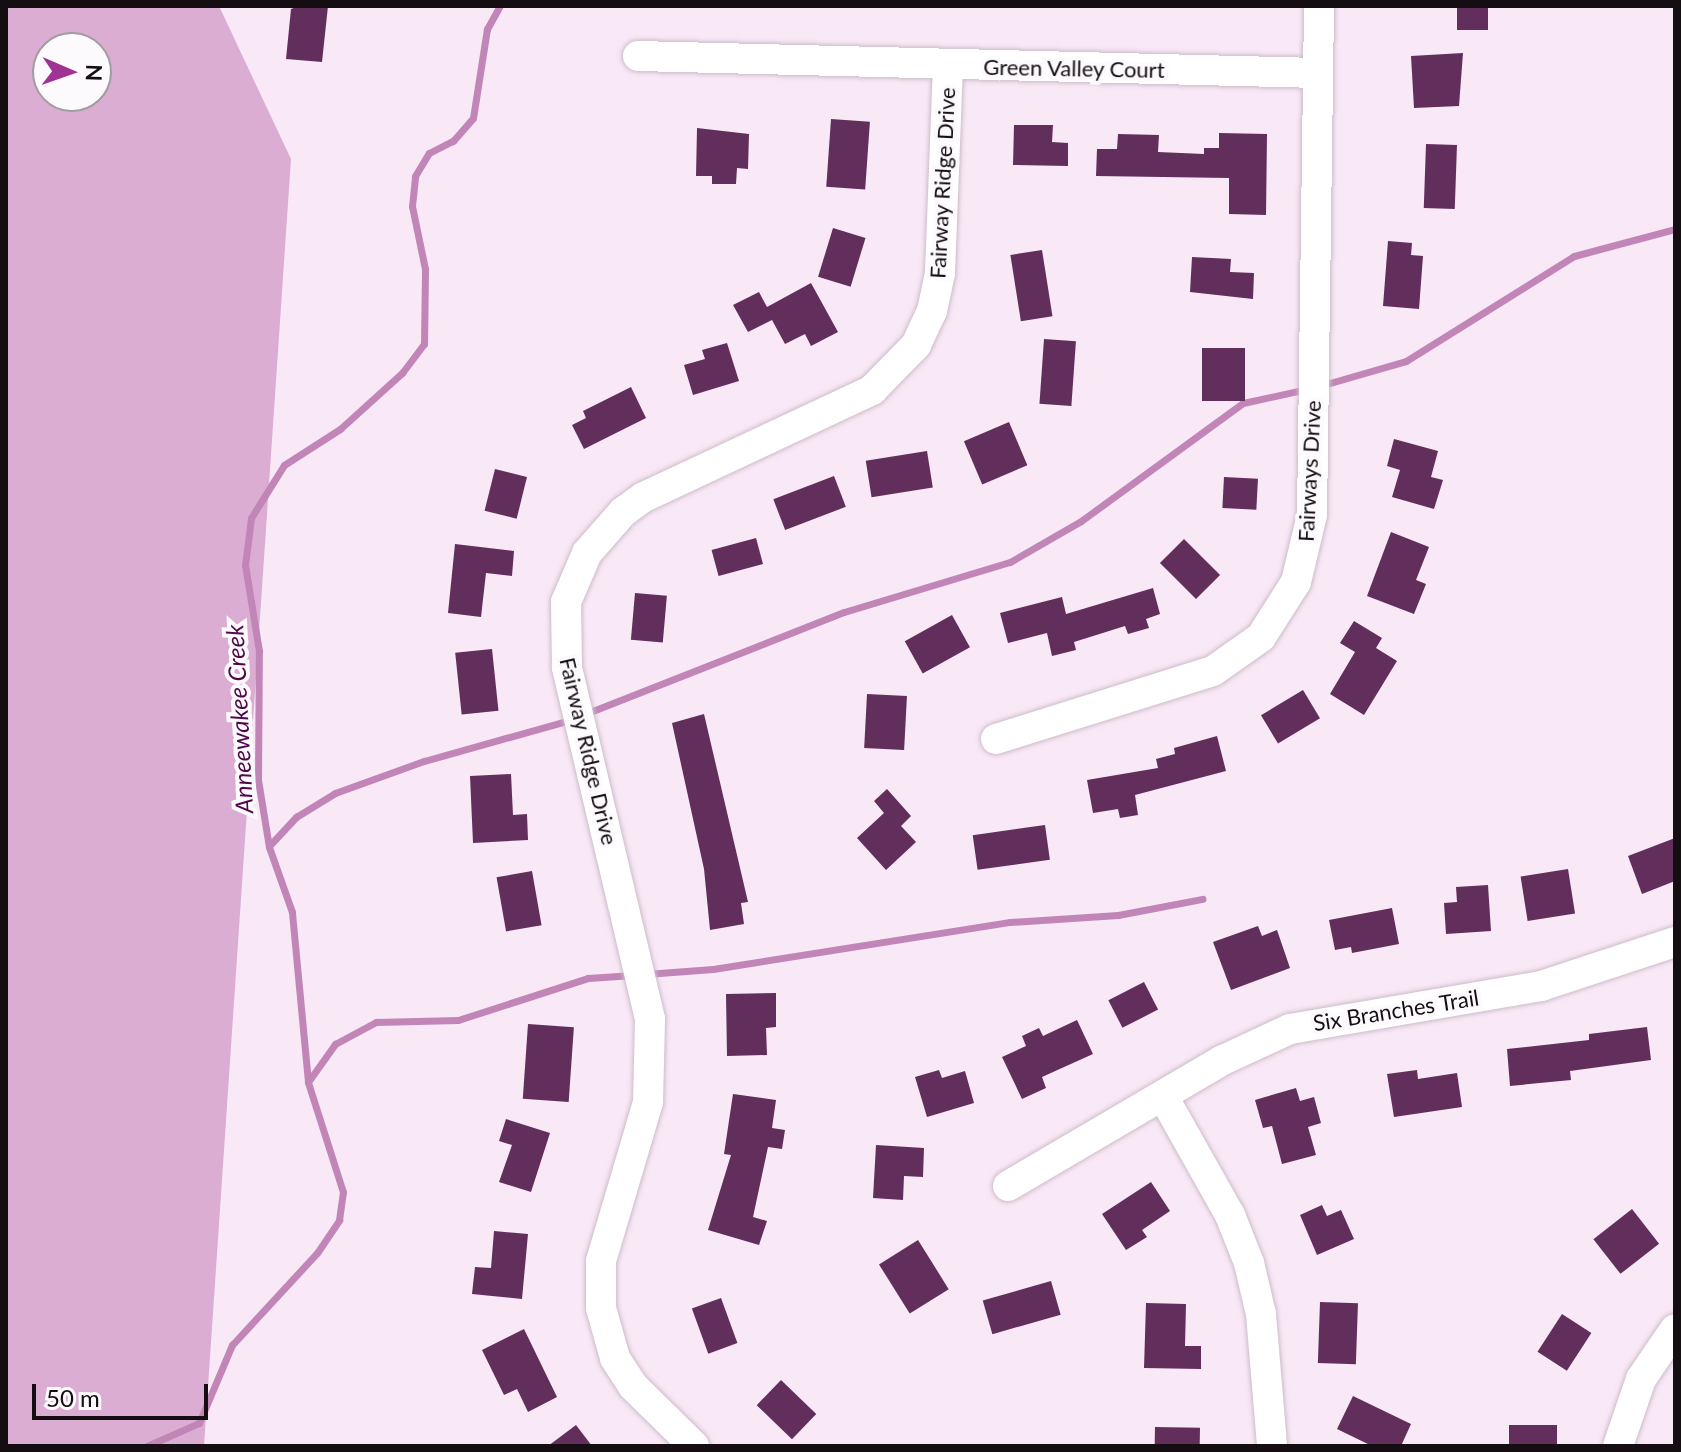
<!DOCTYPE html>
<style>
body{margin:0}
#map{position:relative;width:1681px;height:1452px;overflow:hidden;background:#f9e8f6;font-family:Lato,sans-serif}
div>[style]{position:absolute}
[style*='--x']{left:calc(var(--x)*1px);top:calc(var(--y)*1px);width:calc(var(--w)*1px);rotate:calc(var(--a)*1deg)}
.green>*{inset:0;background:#dbadd3}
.stream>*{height:7px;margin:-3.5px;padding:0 3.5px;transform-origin:3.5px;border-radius:3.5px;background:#c186b7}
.building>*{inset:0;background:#622e5b;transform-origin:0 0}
.roads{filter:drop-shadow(0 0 2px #cdbcc9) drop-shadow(0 0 2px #cdbcc9)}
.minor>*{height:30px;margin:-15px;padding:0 15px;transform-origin:15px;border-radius:15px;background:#fff}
span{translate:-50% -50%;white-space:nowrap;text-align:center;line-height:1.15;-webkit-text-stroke:8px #fdfafd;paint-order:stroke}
.street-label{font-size:22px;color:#140e13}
.water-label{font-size:24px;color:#500649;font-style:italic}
.frame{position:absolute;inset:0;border:8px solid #140e13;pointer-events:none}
.north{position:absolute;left:32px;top:32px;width:80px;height:80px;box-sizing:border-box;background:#fdfafd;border:2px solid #a09c9f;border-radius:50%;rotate:92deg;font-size:22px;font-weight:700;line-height:32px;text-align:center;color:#140e13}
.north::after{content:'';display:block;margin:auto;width:28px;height:36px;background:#9f3292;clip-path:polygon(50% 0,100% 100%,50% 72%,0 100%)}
.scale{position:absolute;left:32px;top:1384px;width:176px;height:36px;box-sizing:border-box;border:4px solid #140e13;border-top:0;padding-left:10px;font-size:24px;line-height:28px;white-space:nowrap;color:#140e13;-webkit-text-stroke:6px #fdfafd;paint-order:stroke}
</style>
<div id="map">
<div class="green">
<i style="clip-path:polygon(evenodd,6px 6px,219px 6px,291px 159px,204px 1446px,6px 1446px,6px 6px,48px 48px,96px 48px,96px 96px,48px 96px,48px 48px)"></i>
</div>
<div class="stream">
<i style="--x:1323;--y:385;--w:86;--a:-16.1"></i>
<i style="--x:1406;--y:361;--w:198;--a:-32"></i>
<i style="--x:1574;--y:256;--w:105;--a:-15"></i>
<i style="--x:585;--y:714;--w:278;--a:-21.5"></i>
<i style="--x:844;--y:612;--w:173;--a:-16.8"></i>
<i style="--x:1010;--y:562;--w:82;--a:-30"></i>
<i style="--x:1081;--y:521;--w:200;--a:-36.1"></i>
<i style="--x:1243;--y:403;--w:66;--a:-12.3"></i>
<i style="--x:269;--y:846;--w:40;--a:-47"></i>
<i style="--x:296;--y:817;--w:46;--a:-31.6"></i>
<i style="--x:335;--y:793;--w:95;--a:-19.8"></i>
<i style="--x:424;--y:761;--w:155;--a:-15.7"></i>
<i style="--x:646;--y:974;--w:67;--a:-4.3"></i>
<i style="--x:713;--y:969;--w:301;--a:-9"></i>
<i style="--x:1010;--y:922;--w:108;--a:-3.7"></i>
<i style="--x:1118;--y:915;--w:86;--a:-10.8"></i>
<i style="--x:308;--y:1082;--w:47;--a:-54.6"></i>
<i style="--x:335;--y:1044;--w:47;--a:-28.2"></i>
<i style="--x:376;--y:1022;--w:82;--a:-1.4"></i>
<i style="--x:458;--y:1020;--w:137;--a:-17.9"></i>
<i style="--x:588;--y:978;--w:45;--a:-3.8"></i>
<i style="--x:147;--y:1446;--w:57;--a:-23.9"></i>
<i style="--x:199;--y:1423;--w:85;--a:-67.1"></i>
<i style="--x:232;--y:1345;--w:125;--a:-47.3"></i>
<i style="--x:317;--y:1253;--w:40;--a:-56"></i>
<i style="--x:339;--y:1220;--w:28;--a:-82"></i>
<i style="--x:343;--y:1192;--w:115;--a:-107.7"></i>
<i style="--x:308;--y:1082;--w:171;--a:-95.4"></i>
<i style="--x:292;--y:912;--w:69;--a:-109.5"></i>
<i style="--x:269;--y:847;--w:68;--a:-99.3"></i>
<i style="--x:258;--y:780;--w:129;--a:-89.6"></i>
<i style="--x:259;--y:651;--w:87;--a:-99.2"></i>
<i style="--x:245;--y:565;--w:47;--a:-82.7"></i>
<i style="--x:251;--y:518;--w:62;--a:-58.1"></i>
<i style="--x:284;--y:465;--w:67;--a:-32.7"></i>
<i style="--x:340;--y:429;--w:84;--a:-42.1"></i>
<i style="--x:402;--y:373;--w:36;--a:-53"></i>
<i style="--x:424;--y:344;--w:75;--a:-89.2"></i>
<i style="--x:425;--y:269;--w:64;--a:-101.7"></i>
<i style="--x:412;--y:206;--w:30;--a:-84"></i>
<i style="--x:415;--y:176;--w:27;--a:-59"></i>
<i style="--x:429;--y:153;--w:27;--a:-27"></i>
<i style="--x:453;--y:141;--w:30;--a:-49"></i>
<i style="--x:473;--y:118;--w:90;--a:-81.1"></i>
<i style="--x:487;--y:29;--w:26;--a:-61"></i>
</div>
<div class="building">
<i style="clip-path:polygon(299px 6px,328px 6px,322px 62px,286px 59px,291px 9px)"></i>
<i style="left:1457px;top:6px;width:31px;height:24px"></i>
<i style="clip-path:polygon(1463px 53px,1459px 106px,1414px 108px,1411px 56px)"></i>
<i style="left:831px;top:119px;width:39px;height:68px;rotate:4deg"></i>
<i style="clip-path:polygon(1014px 125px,1053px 125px,1052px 142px,1068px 143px,1068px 166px,1013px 165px)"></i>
<i style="clip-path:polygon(697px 128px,749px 134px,748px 169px,737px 168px,736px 184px,712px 184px,712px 176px,696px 176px)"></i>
<i style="clip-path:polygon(1219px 133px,1267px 134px,1266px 215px,1229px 214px,1229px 178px,1096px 176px,1097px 149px,1117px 149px,1118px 134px,1159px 135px,1158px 152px,1204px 154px,1204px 148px,1219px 148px)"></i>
<i style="left:1426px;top:144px;width:31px;height:64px;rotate:2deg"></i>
<i style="left:833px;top:228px;width:34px;height:51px;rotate:17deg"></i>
<i style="clip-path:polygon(1388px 241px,1412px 243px,1411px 255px,1423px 256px,1419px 309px,1383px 306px)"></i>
<i style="left:1042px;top:250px;width:67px;height:32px;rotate:81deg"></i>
<i style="clip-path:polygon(1192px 257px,1231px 259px,1230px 272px,1254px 273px,1253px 299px,1190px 292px)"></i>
<i style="clip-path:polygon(811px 283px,838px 332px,811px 346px,805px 334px,785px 344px,772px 320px,748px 332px,733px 305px,759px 292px,767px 307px)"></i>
<i style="left:1044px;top:339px;width:32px;height:65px;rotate:4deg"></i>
<i style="clip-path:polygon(727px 343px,739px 381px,693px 395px,684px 365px,705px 359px,702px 350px)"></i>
<i style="left:1202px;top:348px;width:43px;height:53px"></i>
<i style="clip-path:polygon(631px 387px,646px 418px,584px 449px,572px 425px,586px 418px,583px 411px)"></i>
<i style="left:1009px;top:422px;width:47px;height:49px;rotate:67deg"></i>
<i style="clip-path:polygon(1394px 439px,1438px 451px,1431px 477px,1443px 480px,1434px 509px,1392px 497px,1400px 470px,1387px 466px)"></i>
<i style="left:927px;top:451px;width:37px;height:62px;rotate:81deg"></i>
<i style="left:495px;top:469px;width:33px;height:43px;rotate:14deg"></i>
<i style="left:834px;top:476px;width:33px;height:65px;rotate:69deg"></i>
<i style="left:1224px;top:477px;width:34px;height:31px;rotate:3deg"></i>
<i style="clip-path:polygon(1391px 532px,1429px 547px,1416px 580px,1426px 584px,1414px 614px,1367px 596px)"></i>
<i style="left:756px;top:538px;width:27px;height:46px;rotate:75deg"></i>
<i style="left:1184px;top:539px;width:51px;height:34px;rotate:45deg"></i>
<i style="clip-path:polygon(455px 544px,514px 551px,512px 576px,486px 573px,481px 617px,448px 613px)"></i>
<i style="clip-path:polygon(1153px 588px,1160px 614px,1146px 619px,1149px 628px,1128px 634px,1125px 626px,1074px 642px,1076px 650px,1052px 656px,1047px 633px,1008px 643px,1000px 613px,1062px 597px,1066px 614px)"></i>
<i style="left:635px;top:593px;width:32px;height:47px;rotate:5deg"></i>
<i style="left:952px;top:615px;width:37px;height:54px;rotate:61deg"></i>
<i style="clip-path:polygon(1354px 621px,1382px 638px,1376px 648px,1397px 661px,1364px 715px,1330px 694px,1355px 652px,1340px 643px)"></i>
<i style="left:492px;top:649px;width:62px;height:37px;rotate:84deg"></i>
<i style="left:1303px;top:690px;width:33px;height:49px;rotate:59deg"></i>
<i style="left:867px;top:694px;width:40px;height:54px;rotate:3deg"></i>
<i style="clip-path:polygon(704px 714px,748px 902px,741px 903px,744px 924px,710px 930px,704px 869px,672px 723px)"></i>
<i style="clip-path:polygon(1217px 736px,1226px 771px,1135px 795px,1138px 815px,1120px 818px,1118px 809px,1093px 813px,1087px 780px,1158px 768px,1156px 759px,1175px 754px,1174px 748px)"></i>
<i style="clip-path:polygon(511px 774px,513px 815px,527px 814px,528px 840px,473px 843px,470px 776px)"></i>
<i style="clip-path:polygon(887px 789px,911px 816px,901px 826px,916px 842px,886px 870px,857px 838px,884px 813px,874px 801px)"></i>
<i style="left:1045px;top:825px;width:35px;height:73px;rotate:82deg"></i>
<i style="clip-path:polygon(1675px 838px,1675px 881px,1642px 894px,1628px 856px)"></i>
<i style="left:1568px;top:869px;width:45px;height:48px;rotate:81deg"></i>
<i style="left:532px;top:871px;width:55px;height:36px;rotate:80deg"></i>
<i style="clip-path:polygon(1488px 885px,1491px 931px,1446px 934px,1444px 903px,1457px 902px,1456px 887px)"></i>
<i style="clip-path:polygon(1392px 908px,1399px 944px,1352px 953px,1351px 947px,1335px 950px,1329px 920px)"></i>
<i style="clip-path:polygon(1258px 926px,1262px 936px,1277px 930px,1290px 968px,1231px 990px,1213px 942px)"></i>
<i style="left:1144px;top:982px;width:31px;height:40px;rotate:63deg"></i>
<i style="clip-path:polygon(776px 993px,776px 1027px,766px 1028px,767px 1055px,727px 1056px,726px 994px)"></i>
<i style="clip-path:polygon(1077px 1020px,1093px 1054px,1042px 1077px,1046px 1088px,1022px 1099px,1002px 1057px,1026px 1046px,1022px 1036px,1039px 1028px,1043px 1036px)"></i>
<i style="left:528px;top:1024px;width:46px;height:75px;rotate:4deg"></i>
<i style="clip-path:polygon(1647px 1027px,1651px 1060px,1570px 1071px,1571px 1080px,1510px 1086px,1507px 1049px,1589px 1040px,1589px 1034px)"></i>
<i style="clip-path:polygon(939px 1070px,942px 1078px,965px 1071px,974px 1103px,927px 1117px,915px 1077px)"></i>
<i style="clip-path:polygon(1417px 1070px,1418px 1079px,1457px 1073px,1462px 1107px,1394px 1117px,1387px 1074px)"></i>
<i style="clip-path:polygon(1296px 1088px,1300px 1101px,1314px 1097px,1321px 1123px,1308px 1127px,1316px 1155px,1282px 1164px,1272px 1126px,1263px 1128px,1255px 1100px)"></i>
<i style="clip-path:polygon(733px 1094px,776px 1100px,772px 1128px,785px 1130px,782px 1149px,768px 1147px,753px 1217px,767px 1221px,759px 1245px,708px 1230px,731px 1155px,724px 1154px)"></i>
<i style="clip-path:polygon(506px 1119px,550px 1133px,531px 1192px,499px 1182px,512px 1145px,499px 1141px)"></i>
<i style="clip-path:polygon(876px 1145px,924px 1148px,923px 1177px,904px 1176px,903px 1200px,873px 1198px)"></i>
<i style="clip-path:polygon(1151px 1182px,1170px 1211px,1142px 1230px,1147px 1237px,1126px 1250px,1102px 1214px)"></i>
<i style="clip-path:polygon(1322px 1205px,1327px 1216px,1341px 1210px,1354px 1239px,1317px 1255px,1300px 1215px)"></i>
<i style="left:1632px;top:1209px;width:44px;height:49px;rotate:52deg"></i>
<i style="clip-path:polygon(494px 1231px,528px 1234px,522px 1299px,472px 1294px,475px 1267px,491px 1268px)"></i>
<i style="left:918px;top:1240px;width:58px;height:46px;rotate:58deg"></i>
<i style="left:1051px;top:1281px;width:35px;height:71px;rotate:74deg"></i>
<i style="left:721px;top:1298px;width:48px;height:31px;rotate:70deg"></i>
<i style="left:1320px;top:1302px;width:38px;height:61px;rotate:2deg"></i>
<i style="clip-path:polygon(1146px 1303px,1186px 1304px,1185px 1346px,1201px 1346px,1201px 1369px,1144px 1368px)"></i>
<i style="left:1562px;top:1314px;width:35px;height:45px;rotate:33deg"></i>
<i style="clip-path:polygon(524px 1329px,557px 1397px,528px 1412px,517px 1389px,504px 1395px,482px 1350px)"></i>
<i style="left:781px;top:1380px;width:49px;height:35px;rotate:44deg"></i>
<i style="clip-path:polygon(1353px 1396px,1411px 1424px,1401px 1446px,1372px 1446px,1337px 1429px)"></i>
<i style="clip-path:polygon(576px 1425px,592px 1446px,548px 1446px)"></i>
<i style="left:1509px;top:1425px;width:48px;height:21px"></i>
<i style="left:1155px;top:1427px;width:45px;height:19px;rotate:1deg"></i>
</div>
<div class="roads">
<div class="minor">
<i style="--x:638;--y:56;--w:680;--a:1.43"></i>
<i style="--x:996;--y:739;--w:227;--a:-17.4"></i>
<i style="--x:1213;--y:671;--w:59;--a:-35.3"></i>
<i style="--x:1261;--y:637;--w:65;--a:-57.5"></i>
<i style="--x:1296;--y:582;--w:69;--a:-76.6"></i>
<i style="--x:1312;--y:515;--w:509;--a:-89.21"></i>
<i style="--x:1164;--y:1098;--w:134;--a:60.6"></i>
<i style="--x:1230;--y:1215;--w:52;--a:68.4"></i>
<i style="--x:1249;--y:1263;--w:52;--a:76.8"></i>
<i style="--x:1261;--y:1314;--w:132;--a:85.2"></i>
<i style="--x:1008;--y:1186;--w:249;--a:-30.4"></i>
<i style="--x:1223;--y:1060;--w:74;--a:-24.8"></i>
<i style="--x:1290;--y:1029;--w:255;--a:-9.7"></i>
<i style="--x:1541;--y:986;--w:141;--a:-18.2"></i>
<i style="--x:694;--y:1446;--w:86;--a:-135.5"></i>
<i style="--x:633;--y:1386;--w:33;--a:-123"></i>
<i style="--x:615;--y:1358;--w:52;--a:-105.6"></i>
<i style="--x:601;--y:1308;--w:47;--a:-90"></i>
<i style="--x:601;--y:1261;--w:166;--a:-73.5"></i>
<i style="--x:648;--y:1102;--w:83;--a:-88.6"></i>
<i style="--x:650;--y:1019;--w:362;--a:-103.3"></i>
<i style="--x:567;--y:667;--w:65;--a:-90.9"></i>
<i style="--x:566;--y:602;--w:53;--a:-66.8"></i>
<i style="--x:587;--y:553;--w:55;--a:-48.7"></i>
<i style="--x:623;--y:512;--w:26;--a:-36"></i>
<i style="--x:644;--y:497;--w:252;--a:-25.1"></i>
<i style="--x:872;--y:390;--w:63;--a:-45.6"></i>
<i style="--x:916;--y:345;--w:38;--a:-65"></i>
<i style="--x:932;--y:311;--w:39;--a:-78"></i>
<i style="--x:940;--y:273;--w:208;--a:-87.8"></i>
<i style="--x:1618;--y:1446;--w:71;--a:-71.1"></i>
<i style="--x:1641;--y:1379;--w:60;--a:-55.8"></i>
</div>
</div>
<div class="street-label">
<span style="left:1074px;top:68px;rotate:1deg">Green Valley Court</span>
<span style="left:942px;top:183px;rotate:-87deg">Fairway Ridge Drive</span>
<span style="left:1309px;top:471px;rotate:-87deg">Fairways Drive</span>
<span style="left:589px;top:751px;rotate:77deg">Fairway Ridge Drive</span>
<span style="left:1396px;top:1010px;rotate:-9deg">Six Branches Trail</span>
</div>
<div class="water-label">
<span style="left:239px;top:719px;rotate:-93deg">Anneewakee Creek</span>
</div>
<div class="frame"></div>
<div class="north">N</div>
<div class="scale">50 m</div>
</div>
